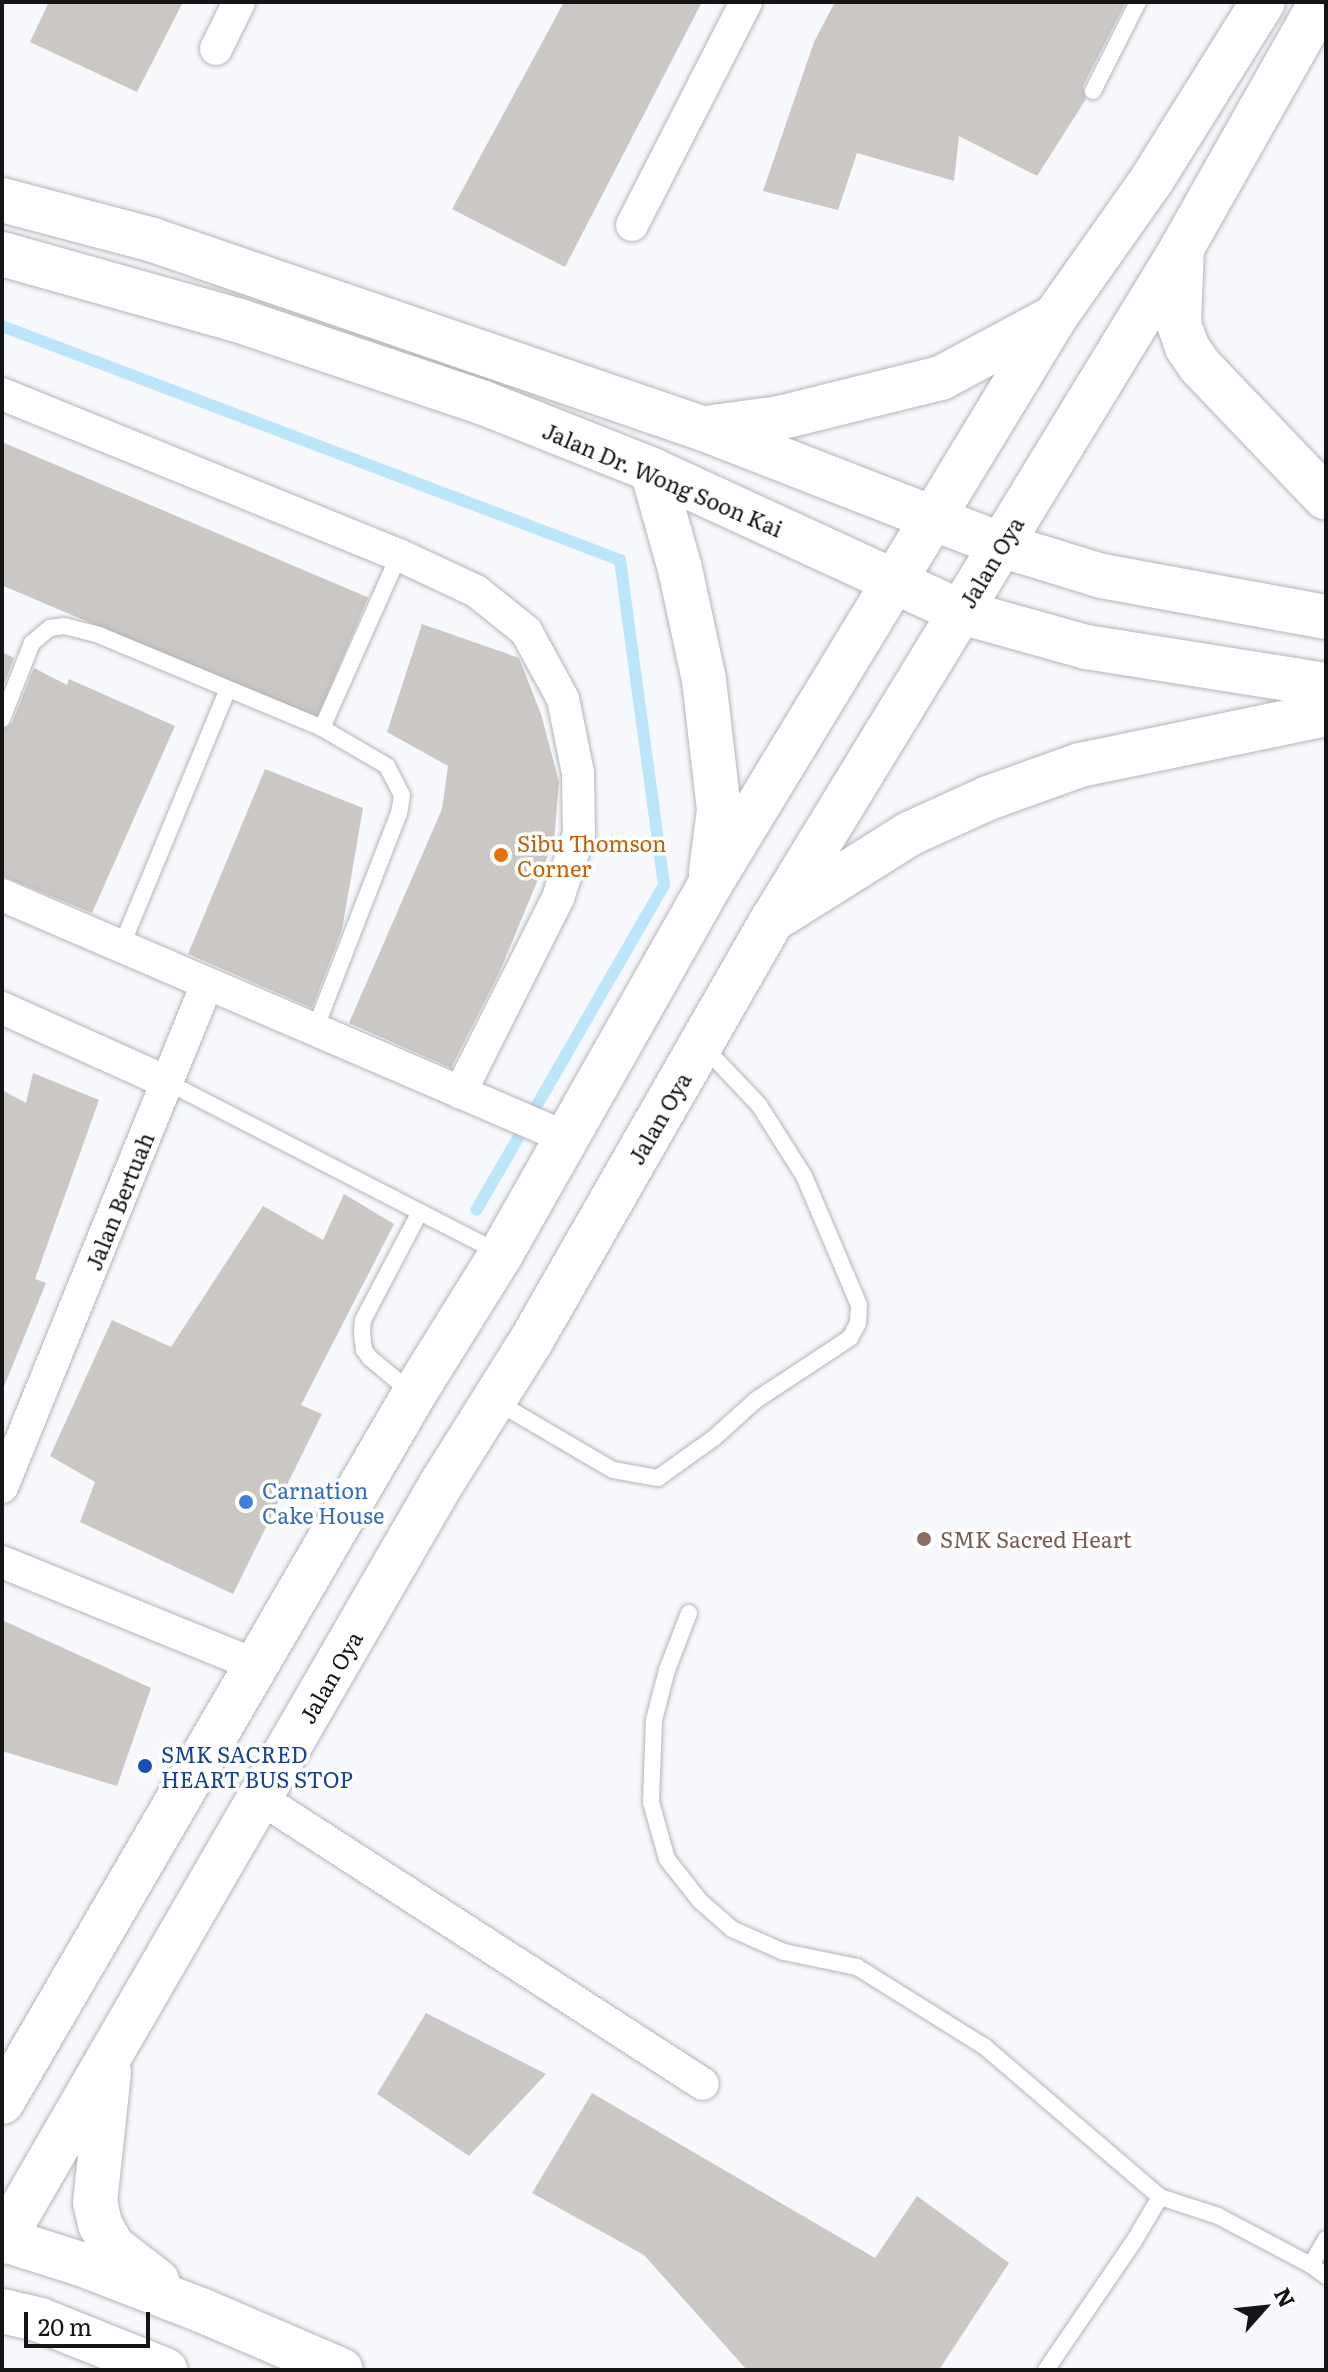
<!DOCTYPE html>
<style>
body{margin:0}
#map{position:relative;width:1328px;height:2372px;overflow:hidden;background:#f6f8fc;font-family:Literata,serif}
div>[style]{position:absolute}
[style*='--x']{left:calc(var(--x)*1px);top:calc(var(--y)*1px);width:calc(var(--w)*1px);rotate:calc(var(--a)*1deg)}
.stream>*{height:12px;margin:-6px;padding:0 6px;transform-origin:6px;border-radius:6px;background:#bbe5f9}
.building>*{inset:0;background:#cac7c4;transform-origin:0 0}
.roads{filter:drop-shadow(0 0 2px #b3b5b9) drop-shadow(0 0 2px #b3b5b9)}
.service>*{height:16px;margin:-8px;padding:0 8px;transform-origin:8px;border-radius:8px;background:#fff}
.minor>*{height:32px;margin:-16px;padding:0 16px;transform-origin:16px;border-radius:16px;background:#fff}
.secondary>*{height:44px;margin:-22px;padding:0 22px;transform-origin:22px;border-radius:22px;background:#fff}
.primary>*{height:44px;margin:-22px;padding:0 22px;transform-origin:22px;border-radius:22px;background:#fff}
.dots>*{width:22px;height:22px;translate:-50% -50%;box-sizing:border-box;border:4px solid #fff;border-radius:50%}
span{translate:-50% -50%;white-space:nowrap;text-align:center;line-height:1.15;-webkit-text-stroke:7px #fff;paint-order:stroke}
.street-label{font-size:22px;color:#151517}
.food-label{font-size:22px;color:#c56008}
.left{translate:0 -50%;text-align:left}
.shop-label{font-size:22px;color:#366cbe}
.education-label{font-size:22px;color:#785e54}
.transit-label{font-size:22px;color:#164399}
.frame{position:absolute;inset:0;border:4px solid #151517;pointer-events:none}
.north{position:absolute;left:1224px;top:2268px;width:80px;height:80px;-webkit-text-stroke:6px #fff;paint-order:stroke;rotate:63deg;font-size:22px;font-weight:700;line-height:32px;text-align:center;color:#151517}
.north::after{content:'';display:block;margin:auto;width:28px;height:36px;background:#151517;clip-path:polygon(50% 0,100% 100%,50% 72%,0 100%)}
.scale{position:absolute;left:24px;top:2312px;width:126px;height:36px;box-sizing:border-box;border:4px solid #151517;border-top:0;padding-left:10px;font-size:24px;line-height:28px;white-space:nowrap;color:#151517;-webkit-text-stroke:6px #fff;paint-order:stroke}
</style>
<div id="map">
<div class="stream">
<i style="--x:2;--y:326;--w:661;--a:20.74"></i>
<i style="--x:620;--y:560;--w:328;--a:82.3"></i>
<i style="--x:664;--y:885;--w:375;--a:120"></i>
</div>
<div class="building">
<i style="clip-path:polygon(49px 2px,183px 2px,137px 92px,30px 42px)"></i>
<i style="clip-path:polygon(564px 2px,702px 2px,565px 267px,452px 209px)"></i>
<i style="clip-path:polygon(835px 2px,1126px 2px,1083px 86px,1086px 99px,1037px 176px,959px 136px,954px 181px,857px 153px,838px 210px,763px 191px,814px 42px)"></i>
<i style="left:2px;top:442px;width:398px;height:132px;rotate:23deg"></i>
<i style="clip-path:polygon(422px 624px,519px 658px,541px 714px,559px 782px,554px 841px,499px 973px,451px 1068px,349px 1023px,442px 809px,448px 766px,387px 732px)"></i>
<i style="clip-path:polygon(2px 652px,14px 658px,2px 689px)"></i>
<i style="clip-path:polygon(34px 668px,67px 685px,69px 679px,175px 726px,92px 913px,2px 876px,2px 730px,12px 723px)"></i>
<i style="clip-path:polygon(265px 769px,363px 808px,342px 930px,312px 1008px,188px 954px)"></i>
<i style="clip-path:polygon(33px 1073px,99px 1100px,35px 1279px,46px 1283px,3px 1389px,2px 1090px,26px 1103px)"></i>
<i style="clip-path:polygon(344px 1194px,394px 1224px,301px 1405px,322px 1414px,233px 1594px,80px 1522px,95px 1482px,50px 1456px,112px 1320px,171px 1347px,263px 1206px,323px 1240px)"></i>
<i style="clip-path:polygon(2px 1620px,151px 1688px,117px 1786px,2px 1751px)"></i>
<i style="clip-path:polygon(426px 2013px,546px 2074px,469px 2156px,377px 2094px)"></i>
<i style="clip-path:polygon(592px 2093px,875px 2258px,917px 2196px,1009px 2263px,939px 2370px,747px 2370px,644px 2255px,532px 2193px)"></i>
</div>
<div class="roads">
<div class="service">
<i style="--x:1093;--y:91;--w:100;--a:-63.2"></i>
<i style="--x:2;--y:719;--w:82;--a:-68.5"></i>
<i style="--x:32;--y:643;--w:23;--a:-40"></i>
<i style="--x:50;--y:628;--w:14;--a:-8"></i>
<i style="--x:64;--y:626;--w:36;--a:14"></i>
<i style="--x:99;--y:635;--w:242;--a:22.6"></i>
<i style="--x:322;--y:728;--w:75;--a:30.3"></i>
<i style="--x:387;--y:766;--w:33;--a:63"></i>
<i style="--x:402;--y:795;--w:18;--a:99"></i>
<i style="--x:399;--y:813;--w:233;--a:111.2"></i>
<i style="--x:322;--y:728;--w:189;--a:-66"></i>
<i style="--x:121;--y:947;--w:277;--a:-67.5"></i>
<i style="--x:167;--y:1082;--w:374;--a:27.2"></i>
<i style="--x:412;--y:1393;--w:55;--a:-140.2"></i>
<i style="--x:370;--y:1358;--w:10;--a:-127"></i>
<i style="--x:364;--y:1350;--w:17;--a:-97"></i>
<i style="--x:362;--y:1333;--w:13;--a:-86"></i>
<i style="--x:363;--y:1320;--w:122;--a:-62.2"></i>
<i style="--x:497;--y:1402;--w:134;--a:30.4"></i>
<i style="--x:613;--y:1470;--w:46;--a:10.1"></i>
<i style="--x:658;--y:1478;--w:70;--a:-35.7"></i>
<i style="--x:715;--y:1437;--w:55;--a:-42.1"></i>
<i style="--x:756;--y:1400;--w:113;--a:-33.4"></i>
<i style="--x:850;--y:1338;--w:17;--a:-62"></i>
<i style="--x:858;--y:1323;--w:18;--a:-87"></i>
<i style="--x:859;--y:1305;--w:140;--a:-113.1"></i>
<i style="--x:804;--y:1176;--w:84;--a:-122.4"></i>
<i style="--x:759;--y:1105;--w:83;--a:-133.5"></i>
<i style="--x:689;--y:1613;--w:61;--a:111.1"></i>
<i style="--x:667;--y:1670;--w:52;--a:104.6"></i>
<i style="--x:654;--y:1720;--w:82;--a:92.1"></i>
<i style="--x:651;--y:1802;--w:59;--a:74.3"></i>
<i style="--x:667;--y:1859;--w:53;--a:51.8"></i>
<i style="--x:700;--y:1901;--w:43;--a:41.2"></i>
<i style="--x:732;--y:1929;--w:57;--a:23.9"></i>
<i style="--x:784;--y:1952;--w:75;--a:11.6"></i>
<i style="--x:857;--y:1967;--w:151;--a:32"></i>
<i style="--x:985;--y:2047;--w:230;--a:40.6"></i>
<i style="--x:1160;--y:2197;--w:61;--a:18.1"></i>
<i style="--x:1218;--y:2216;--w:105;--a:27.8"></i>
<i style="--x:1311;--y:2265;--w:30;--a:-60"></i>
<i style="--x:1311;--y:2265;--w:19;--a:36"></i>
<i style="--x:1046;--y:2370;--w:156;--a:-55.7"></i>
<i style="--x:1134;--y:2241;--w:51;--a:-59.4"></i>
</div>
<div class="minor">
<i style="--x:216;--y:49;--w:52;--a:-63.9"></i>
<i style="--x:632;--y:225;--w:250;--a:-62.9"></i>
<i style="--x:2;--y:394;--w:428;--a:22.1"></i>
<i style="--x:399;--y:555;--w:85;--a:25.1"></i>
<i style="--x:476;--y:591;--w:64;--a:38.7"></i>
<i style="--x:526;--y:631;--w:77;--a:61.4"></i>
<i style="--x:563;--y:699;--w:76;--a:78.5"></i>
<i style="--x:578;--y:773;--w:61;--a:89.1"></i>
<i style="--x:579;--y:834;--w:67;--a:108.2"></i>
<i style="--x:558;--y:898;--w:218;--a:116.7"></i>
<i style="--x:2;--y:895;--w:615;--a:23.27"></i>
<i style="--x:2;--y:1008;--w:181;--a:24.2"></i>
<i style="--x:2;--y:1487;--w:543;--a:-67.83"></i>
<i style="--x:2;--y:1562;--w:276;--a:22.1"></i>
<i style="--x:260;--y:1798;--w:527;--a:32.85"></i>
</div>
<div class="secondary">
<i style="--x:933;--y:518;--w:235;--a:-58.7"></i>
<i style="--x:1055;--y:317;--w:166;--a:-54.8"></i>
<i style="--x:1151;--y:181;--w:211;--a:-58"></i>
<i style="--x:1001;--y:545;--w:348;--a:-58.6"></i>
<i style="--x:1182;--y:248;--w:283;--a:-60.5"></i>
</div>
<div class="primary">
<i style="--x:2;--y:200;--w:156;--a:14.8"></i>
<i style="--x:153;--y:240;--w:583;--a:18.93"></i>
<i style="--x:704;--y:429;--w:319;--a:21.3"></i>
<i style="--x:1001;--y:545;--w:106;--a:17.1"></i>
<i style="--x:1102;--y:576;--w:228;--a:10.4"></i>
<i style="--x:1182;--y:248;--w:76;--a:92.3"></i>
<i style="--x:1179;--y:324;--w:24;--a:71"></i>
<i style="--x:1187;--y:347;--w:23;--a:56"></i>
<i style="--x:1200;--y:366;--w:182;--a:46.3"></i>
<i style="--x:2;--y:254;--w:247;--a:15.7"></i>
<i style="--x:240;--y:321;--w:257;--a:18.6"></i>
<i style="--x:484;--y:403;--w:181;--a:21.7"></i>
<i style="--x:652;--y:470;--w:340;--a:24.7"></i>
<i style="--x:961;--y:612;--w:130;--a:15.6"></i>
<i style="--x:1086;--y:647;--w:243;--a:9"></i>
<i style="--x:706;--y:428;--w:74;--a:-7.8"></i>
<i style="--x:779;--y:418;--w:167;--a:-13.9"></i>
<i style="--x:941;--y:378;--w:129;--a:-28.2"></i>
<i style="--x:652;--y:470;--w:103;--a:74.2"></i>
<i style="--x:680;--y:569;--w:114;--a:77.8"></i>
<i style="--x:704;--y:680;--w:131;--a:83.4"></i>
<i style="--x:719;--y:810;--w:63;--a:97.4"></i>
<i style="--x:782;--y:914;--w:150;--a:-32.2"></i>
<i style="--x:909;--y:834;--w:87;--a:-24.5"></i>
<i style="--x:988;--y:798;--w:98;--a:-19.7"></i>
<i style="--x:1080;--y:765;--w:251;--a:-11.7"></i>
<i style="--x:109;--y:2072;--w:131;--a:96.1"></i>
<i style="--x:95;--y:2202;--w:23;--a:77"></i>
<i style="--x:100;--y:2224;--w:26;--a:61"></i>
<i style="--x:113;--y:2247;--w:56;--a:37.7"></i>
<i style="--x:2;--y:2102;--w:819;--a:-59.8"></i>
<i style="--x:414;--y:1394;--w:165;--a:-58.1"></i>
<i style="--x:501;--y:1254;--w:423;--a:-60.5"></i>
<i style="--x:709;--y:886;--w:431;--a:-58.7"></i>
<i style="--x:2;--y:2239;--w:83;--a:17.6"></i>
<i style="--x:81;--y:2264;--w:129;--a:21"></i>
<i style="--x:201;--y:2310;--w:152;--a:23.2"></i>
<i style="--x:2;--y:2242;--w:874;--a:-59.91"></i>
<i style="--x:440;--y:1486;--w:171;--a:-57.9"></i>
<i style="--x:531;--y:1341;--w:486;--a:-60.2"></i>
<i style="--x:773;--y:919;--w:438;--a:-58.6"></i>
<i style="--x:2;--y:2311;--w:39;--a:13"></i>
<i style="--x:40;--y:2320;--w:135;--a:21.8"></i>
</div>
</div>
<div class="dots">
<i style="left:501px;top:855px;background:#e8710a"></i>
<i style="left:246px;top:1502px;background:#3f7fe0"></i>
<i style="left:924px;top:1539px;background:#8d6e63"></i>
<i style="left:145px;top:1766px;background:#1a4fb4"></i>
</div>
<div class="street-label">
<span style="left:663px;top:479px;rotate:23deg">Jalan Dr. Wong Soon Kai</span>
<span style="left:991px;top:562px;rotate:-59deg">Jalan Oya</span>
<span style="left:659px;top:1118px;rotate:-60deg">Jalan Oya</span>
<span style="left:119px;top:1201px;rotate:-68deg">Jalan Bertuah</span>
<span style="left:330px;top:1677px;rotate:-60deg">Jalan Oya</span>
</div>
<div class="food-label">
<span class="left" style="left:517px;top:855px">Sibu Thomson<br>Corner</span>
</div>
<div class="shop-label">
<span class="left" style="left:262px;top:1502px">Carnation<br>Cake House</span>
</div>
<div class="education-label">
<span class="left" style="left:940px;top:1539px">SMK Sacred Heart</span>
</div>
<div class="transit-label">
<span class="left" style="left:161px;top:1766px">SMK SACRED<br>HEART BUS STOP</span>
</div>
<div class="frame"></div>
<div class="north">N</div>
<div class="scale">20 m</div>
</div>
